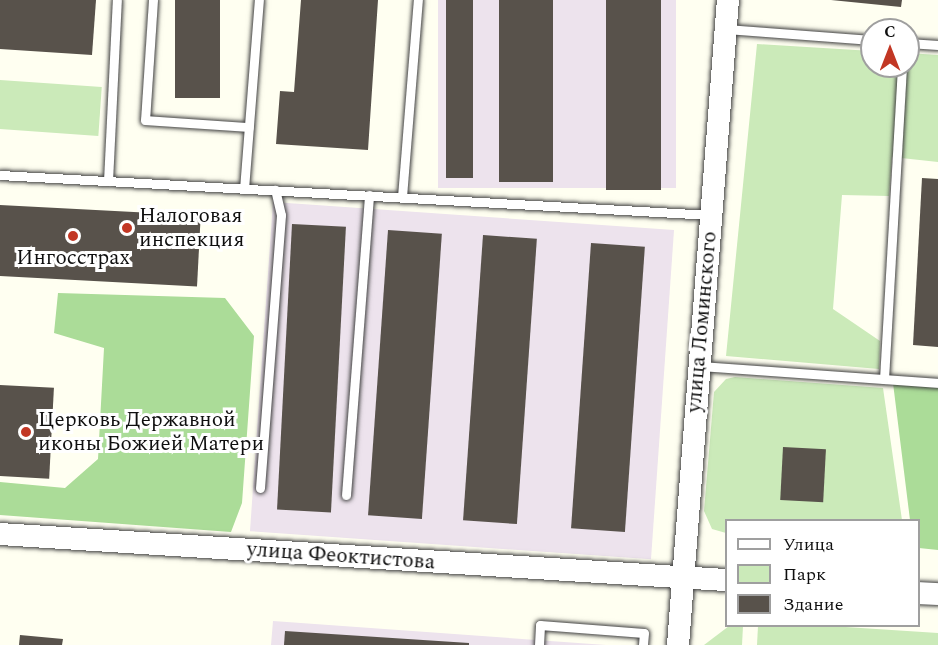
<!DOCTYPE html>
<meta charset="utf-8">
<style>
body{margin:0}
#map{position:relative;width:938px;height:645px;overflow:hidden;background:#fffff1;font-family:Spectral,serif}
div>[style]{position:absolute}
[style*='--x']{left:calc(var(--x)*1px);top:calc(var(--y)*1px);width:calc(var(--w)*1px);rotate:calc(var(--a)*1deg)}
.industrial>*{inset:0;background:#ede3ed;transform-origin:0 0}
.green>*{inset:0;background:#cbeab9;transform-origin:0 0}
.forest>*{inset:0;background:#abdc98}
.building>*{inset:0;background:#58524b;transform-origin:0 0}
.roads{filter:drop-shadow(0 0 2px #424242) drop-shadow(0 0 2px #424242)}
.service>*{height:9px;margin:-4.5px;padding:0 4.5px;transform-origin:4.5px;border-radius:4.5px;background:#fff}
.tertiary>*{height:22px;margin:-11px;padding:0 11px;transform-origin:11px;border-radius:11px;background:#fff}
.dots>*{width:16px;height:16px;translate:-50% -50%;box-sizing:border-box;border:3px solid #fff;border-radius:50%}
span{translate:-50% -50%;white-space:nowrap;text-align:center;line-height:1.15;-webkit-text-stroke:6px #fff;paint-order:stroke}
.poi-label{font-size:21px;color:#0f0f0f}
.left{translate:0 -50%;text-align:left}
.street-label{font-size:21px;color:#0f0f0f}
.legend{position:absolute;left:725px;top:519px;width:195px;height:108px;box-sizing:border-box;background:#fff;border:2px solid #9f9f9f;margin:0;padding:8px 10px;list-style:none;font-size:18px;color:#0f0f0f}
.legend li{display:flex;align-items:center;gap:12px;height:30px}
.legend b{width:30px;border:2px solid #9f9f9f}
.north{position:absolute;left:860px;top:18px;width:60px;height:60px;box-sizing:border-box;background:#fff;border:2px solid #9f9f9f;border-radius:50%;rotate:0deg;font-size:16px;font-weight:700;line-height:24px;text-align:center;color:#0f0f0f}
.north::after{content:'';display:block;margin:auto;width:21px;height:27px;background:#c23724;clip-path:polygon(50% 0,100% 100%,50% 72%,0 100%)}
</style>
<div id="map">
<div class="industrial">
<i style="left:438px;top:0;width:238px;height:188px"></i>
<i style="left:273px;top:202px;width:402px;height:330px;rotate:4deg"></i>
<i style="clip-path:polygon(273px 621px,606px 645px,271px 645px)"></i>
</div>
<div class="green">
<i style="clip-path:polygon(757px 44px,872px 51px,872px 66px,908px 66px,908px 53px,938px 55px,938px 162px,892px 157px,889px 196px,842px 195px,833px 309px,880px 341px,879px 369px,726px 356px)"></i>
<i style="left:0;top:80px;width:102px;height:49px;rotate:4deg"></i>
<i style="clip-path:polygon(735px 377px,883px 388px,902px 520px,726px 520px,726px 533px,712px 529px,704px 511px,714px 392px,726px 379px)"></i>
<i style="clip-path:polygon(729px 626px,743px 626px,742px 645px,704px 645px)"></i>
<i style="clip-path:polygon(758px 626px,830px 626px,938px 633px,938px 645px,757px 645px)"></i>
</div>
<div class="forest">
<i style="clip-path:polygon(58px 293px,225px 298px,254px 336px,242px 503px,231px 532px,0 515px,0 482px,65px 488px,98px 459px,104px 348px,54px 333px)"></i>
<i style="clip-path:polygon(893px 383px,938px 386px,938px 550px,919px 548px,918px 520px,910px 520px)"></i>
</div>
<div class="building">
<i style="clip-path:polygon(0 0,96px 0,92px 55px,0 49px)"></i>
<i style="left:175px;top:0;width:45px;height:98px"></i>
<i style="clip-path:polygon(301px 0,378px 0,368px 150px,276px 144px,280px 91px,294px 92px)"></i>
<i style="left:446px;top:0;width:27px;height:178px"></i>
<i style="left:499px;top:0;width:54px;height:182px"></i>
<i style="left:606px;top:0;width:55px;height:190px"></i>
<i style="clip-path:polygon(831px 0,902px 0,901px 7px)"></i>
<i style="clip-path:polygon(922px 178px,938px 179px,938px 347px,913px 345px)"></i>
<i style="left:0;top:205px;width:201px;height:71px;rotate:3deg"></i>
<i style="left:292px;top:224px;width:54px;height:286px;rotate:3deg"></i>
<i style="left:388px;top:230px;width:54px;height:286px;rotate:4deg"></i>
<i style="left:483px;top:235px;width:54px;height:286px;rotate:4deg"></i>
<i style="left:591px;top:243px;width:54px;height:286px;rotate:4deg"></i>
<i style="left:0;top:385px;width:54px;height:91px;rotate:3deg"></i>
<i style="left:783px;top:447px;width:43px;height:53px;rotate:3deg"></i>
<i style="clip-path:polygon(285px 631px,469px 643px,469px 645px,284px 645px)"></i>
<i style="clip-path:polygon(20px 635px,63px 639px,62px 645px,19px 645px)"></i>
</div>
<div class="roads">
<div class="service">
<i style="--x:153;--y:0;--w:120;--a:93.8"></i>
<i style="--x:145;--y:120;--w:104;--a:3.9"></i>
<i style="--x:726;--y:29;--w:146;--a:4.3"></i>
<i style="--x:908;--y:43;--w:30;--a:4"></i>
<i style="--x:0;--y:175;--w:711;--a:3.22"></i>
<i style="--x:108;--y:181;--w:181;--a:-87.2"></i>
<i style="--x:244;--y:189;--w:190;--a:-85.5"></i>
<i style="--x:402;--y:197;--w:198;--a:-85.4"></i>
<i style="--x:701;--y:366;--w:238;--a:4.1"></i>
<i style="--x:884;--y:379;--w:314;--a:-86.7"></i>
<i style="--x:260;--y:488;--w:274;--a:-85.6"></i>
<i style="--x:281;--y:215;--w:26;--a:-103"></i>
<i style="--x:346;--y:495;--w:301;--a:-85.6"></i>
<i style="--x:539;--y:645;--w:20;--a:-87"></i>
<i style="--x:540;--y:625;--w:104;--a:4.4"></i>
<i style="--x:644;--y:633;--w:12;--a:95"></i>
</div>
<div class="tertiary">
<i style="--x:0;--y:534;--w:727;--a:3.63"></i>
<i style="--x:918;--y:593;--w:20;--a:3"></i>
<i style="--x:678;--y:645;--w:647;--a:-85.57"></i>
</div>
</div>
<div class="dots">
<i style="left:127px;top:228px;background:#c23724"></i>
<i style="left:73px;top:236px;background:#c23724"></i>
<i style="left:26px;top:432px;background:#c23724"></i>
</div>
<div class="poi-label">
<span class="left" style="left:139px;top:228px">Налоговая<br>инспекция</span>
<span style="left:73px;top:258px">Ингосстрах</span>
<span class="left" style="left:38px;top:432px">Церковь Державной<br>иконы Божией Матери</span>
</div>
<div class="street-label">
<span style="left:702px;top:322px;rotate:-85deg">улица Ломинского</span>
<span style="left:341px;top:556px;rotate:4deg">улица Феоктистова</span>
</div>
<ul class="legend">
<li><b style="height:8px;background:#fff"></b>Улица</li>
<li><b style="height:16px;background:#cbeab9"></b>Парк</li>
<li><b style="height:16px;background:#58524b"></b>Здание</li>
</ul>
<div class="north">С</div>
</div>
